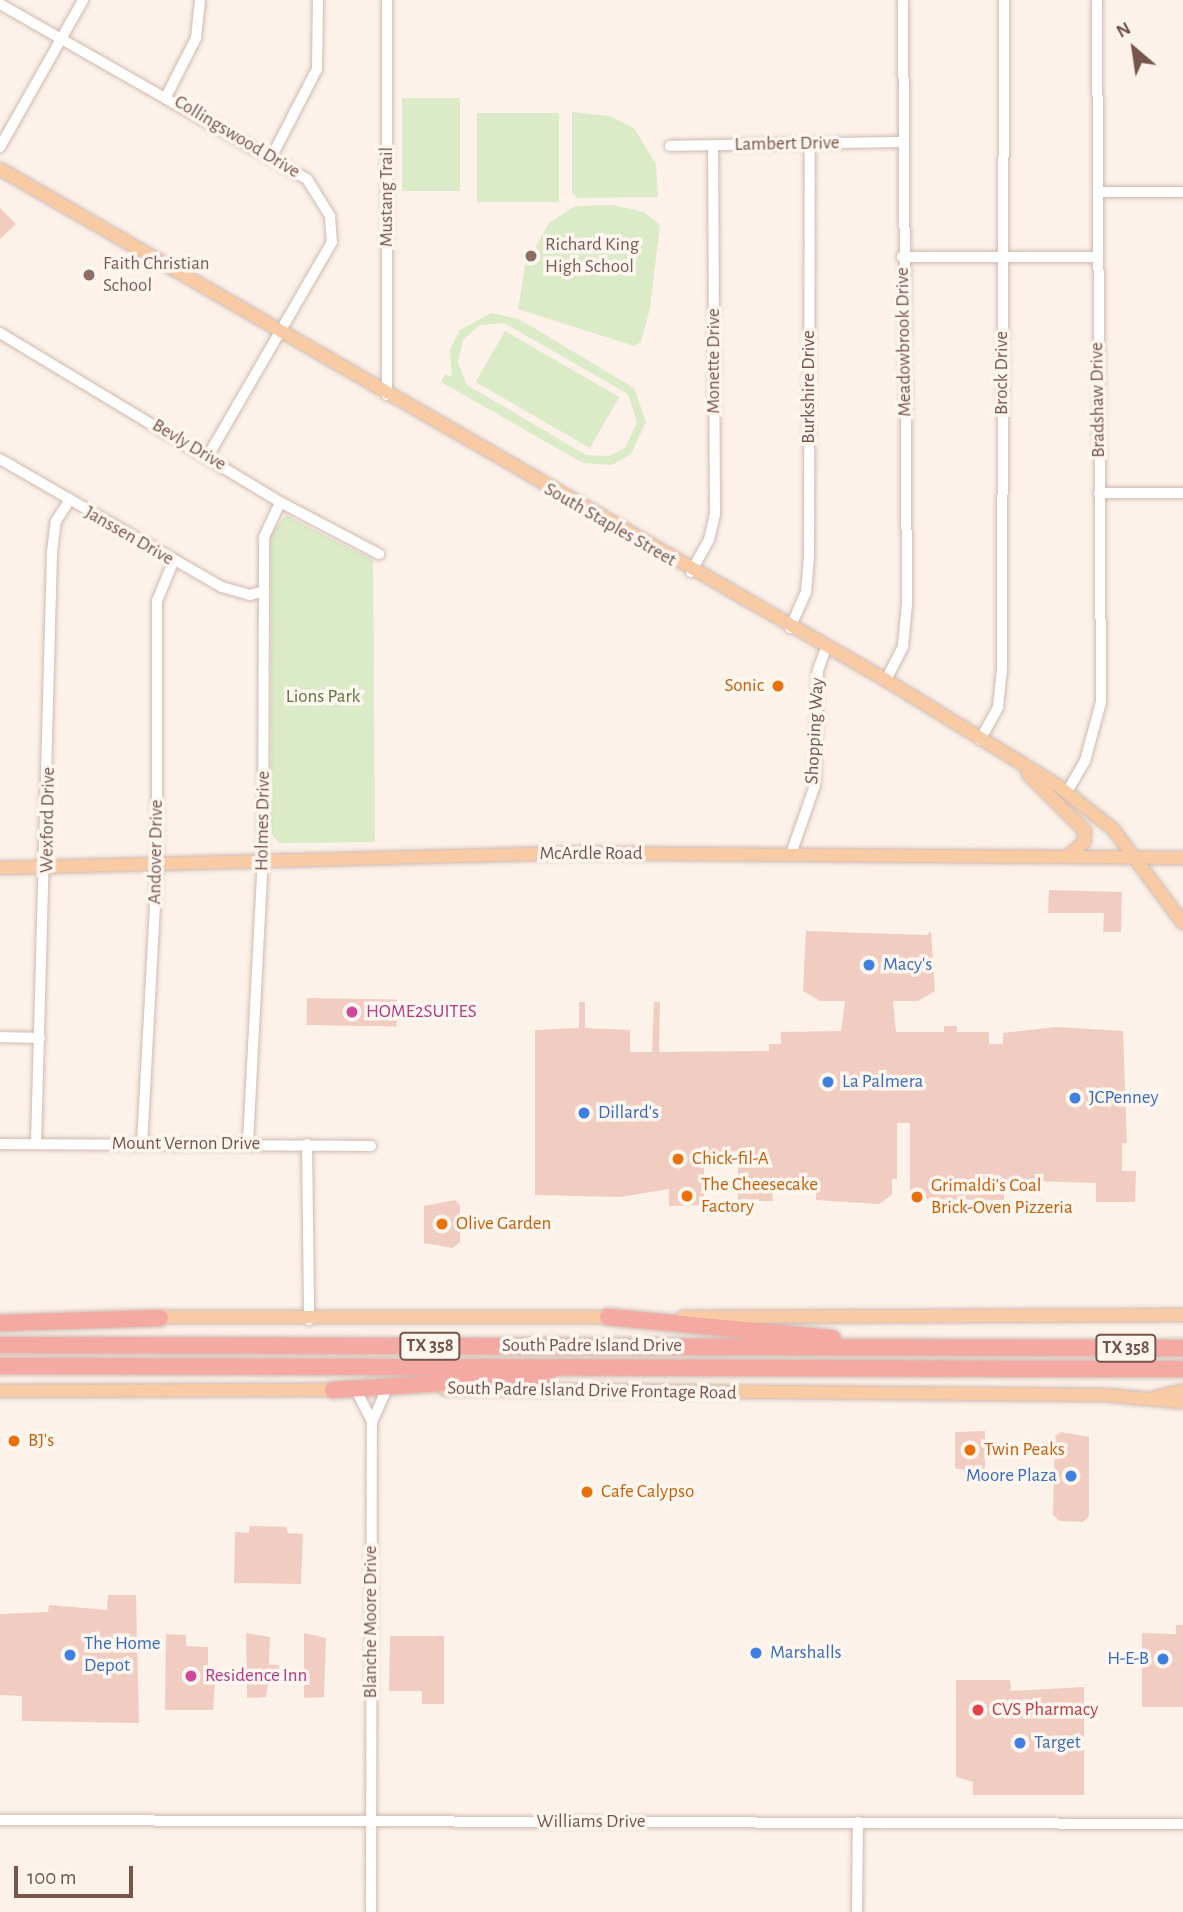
<!DOCTYPE html>
<style>
body{margin:0}
#map{position:relative;width:1183px;height:1912px;overflow:hidden;background:#fcf2e9;font-family:"Alegreya Sans",sans-serif}
div>[style]{position:absolute}
[style*='--x']{left:calc(var(--x)*1px);top:calc(var(--y)*1px);width:calc(var(--w)*1px);rotate:calc(var(--a)*1deg)}
.green>*{inset:0;background:#dbeac7;transform-origin:0 0}
.building>*{inset:0;background:#f1ccc1;transform-origin:0 0}
.roads{filter:drop-shadow(0 0 2px #d0bab1) drop-shadow(0 0 2px #d0bab1)}
.minor>*{height:10px;margin:-5px;padding:0 5px;transform-origin:5px;border-radius:5px;background:#fff}
.major>*{height:12px;margin:-6px;padding:0 6px;transform-origin:6px;border-radius:6px;background:#f8cba4}
.highway>*{height:16px;margin:-8px;padding:0 8px;transform-origin:8px;border-radius:8px;background:#f4aaa2}
.dots>*{width:19px;height:19px;translate:-50% -50%;box-sizing:border-box;border:4px solid #fff6f0;border-radius:50%}
span{translate:-50% -50%;white-space:nowrap;text-align:center;line-height:1.15;-webkit-text-stroke:7px #fff6f0;paint-order:stroke}
.shield-label span{padding:2px 5px;background:#fff6f0;border:2px solid;border-radius:5px;-webkit-text-stroke-width:0}
.shield-label{font-size:18px;color:#76554d;font-weight:700}
.street-label{font-size:19px;color:#76554d}
.education-label{font-size:19px;color:#785e54}
.left{translate:0 -50%;text-align:left}
.food-label{font-size:19px;color:#c56008}
.right{translate:-100% -50%;text-align:right}
.park-label{font-size:19px;color:#5a7641}
.shop-label{font-size:19px;color:#366cbe}
.hotel-label{font-size:19px;color:#b23c85}
.health-label{font-size:19px;color:#be3a42}
.north{position:absolute;left:1099px;top:14px;width:70px;height:70px;-webkit-text-stroke:5px #fff6f0;paint-order:stroke;rotate:331deg;font-size:19px;font-weight:700;line-height:28px;text-align:center;color:#76554d}
.north::after{content:'';display:block;margin:auto;width:24px;height:32px;background:#76554d;clip-path:polygon(50% 0,100% 100%,50% 72%,0 100%)}
.scale{position:absolute;left:14px;top:1866px;width:119px;height:32px;box-sizing:border-box;border:4px solid #76554d;border-top:0;padding-left:9px;font-size:21px;line-height:24px;white-space:nowrap;color:#76554d;-webkit-text-stroke:5px #fff6f0;paint-order:stroke}
</style>
<div id="map">
<div class="green">
<i style="left:402px;top:98px;width:58px;height:93px"></i>
<i style="clip-path:polygon(572px 112px,610px 116px,634px 128px,656px 164px,658px 197px,578px 198px,572px 193px)"></i>
<i style="left:477px;top:113px;width:82px;height:89px"></i>
<i style="clip-path:polygon(613px 205px,644px 212px,660px 225px,650px 308px,641px 342px,634px 346px,518px 309px,525px 266px,549px 223px,575px 206px)"></i>
<i style="clip-path:polygon(evenodd,491px 313px,519px 319px,634px 388px,646px 422px,631px 454px,612px 465px,583px 463px,441px 382px,445px 374px,452px 377px,450px 350px,460px 330px,491px 313px,504px 323px,628px 394px,637px 422px,625px 448px,609px 456px,586px 455px,467px 385px,458px 363px,463px 340px,480px 325px,504px 323px)"></i>
<i style="left:505px;top:331px;width:132px;height:59px;rotate:30deg"></i>
<i style="clip-path:polygon(286px 515px,373px 560px,375px 842px,279px 843px,271px 833px,271px 534px)"></i>
</div>
<div class="building">
<i style="clip-path:polygon(0 208px,16px 224px,0 239px)"></i>
<i style="clip-path:polygon(1049px 890px,1122px 892px,1121px 932px,1103px 932px,1104px 913px,1048px 913px)"></i>
<i style="clip-path:polygon(806px 931px,927px 935px,931px 931px,935px 991px,918px 1001px,893px 1001px,896px 1032px,944px 1032px,944px 1026px,957px 1026px,957px 1032px,989px 1032px,989px 1044px,1003px 1044px,1003px 1033px,1056px 1027px,1123px 1031px,1127px 1143px,1122px 1143px,1122px 1171px,1136px 1171px,1135px 1202px,1096px 1202px,1096px 1183px,1027px 1181px,1004px 1181px,1004px 1200px,910px 1199px,910px 1123px,897px 1123px,897px 1179px,892px 1179px,892px 1195px,879px 1204px,816px 1200px,816px 1182px,772px 1182px,773px 1201px,738px 1201px,738px 1165px,704px 1165px,704px 1205px,669px 1206px,669px 1189px,620px 1197px,535px 1195px,535px 1030px,579px 1028px,579px 1002px,585px 1002px,585px 1028px,630px 1030px,630px 1052px,652px 1052px,654px 1002px,660px 1002px,659px 1052px,769px 1051px,769px 1044px,781px 1044px,781px 1032px,841px 1031px,845px 1001px,820px 1001px,803px 991px)"></i>
<i style="left:307px;top:998px;width:90px;height:27px;rotate:1deg"></i>
<i style="clip-path:polygon(455px 1200px,460px 1205px,460px 1242px,453px 1248px,424px 1243px,424px 1206px)"></i>
<i style="clip-path:polygon(985px 1431px,985px 1477px,964px 1477px,964px 1470px,955px 1468px,955px 1432px)"></i>
<i style="clip-path:polygon(1061px 1432px,1089px 1437px,1089px 1516px,1083px 1522px,1060px 1521px,1053px 1515px,1055px 1436px)"></i>
<i style="clip-path:polygon(250px 1526px,286px 1527px,288px 1533px,303px 1534px,301px 1584px,234px 1583px,235px 1532px,249px 1533px)"></i>
<i style="clip-path:polygon(108px 1595px,136px 1595px,139px 1723px,22px 1721px,22px 1696px,0 1695px,0 1614px,48px 1612px,49px 1605px,107px 1610px)"></i>
<i style="clip-path:polygon(1176px 1625px,1183px 1625px,1183px 1707px,1142px 1707px,1142px 1633px,1176px 1634px)"></i>
<i style="clip-path:polygon(246px 1633px,270px 1637px,269px 1665px,279px 1665px,279px 1671px,270px 1671px,266px 1697px,247px 1698px)"></i>
<i style="clip-path:polygon(304px 1633px,326px 1638px,324px 1697px,304px 1698px)"></i>
<i style="clip-path:polygon(166px 1634px,186px 1635px,186px 1646px,208px 1647px,208px 1667px,216px 1668px,213px 1710px,165px 1710px)"></i>
<i style="clip-path:polygon(390px 1636px,444px 1636px,444px 1704px,422px 1704px,422px 1691px,389px 1691px)"></i>
<i style="clip-path:polygon(956px 1680px,1010px 1680px,1011px 1691px,1084px 1687px,1084px 1795px,973px 1795px,973px 1782px,956px 1777px)"></i>
</div>
<div class="roads">
<div class="minor">
<i style="--x:387;--y:0;--w:395;--a:90"></i>
<i style="--x:0;--y:4;--w:353;--a:29.7"></i>
<i style="--x:307;--y:179;--w:44;--a:58.1"></i>
<i style="--x:330;--y:216;--w:26;--a:86"></i>
<i style="--x:332;--y:242;--w:247;--a:120.1"></i>
<i style="--x:167;--y:95;--w:64;--a:-63"></i>
<i style="--x:196;--y:38;--w:38;--a:-84"></i>
<i style="--x:670;--y:146;--w:234;--a:-1"></i>
<i style="--x:0;--y:147;--w:169;--a:-60.5"></i>
<i style="--x:271;--y:158;--w:100;--a:-62.7"></i>
<i style="--x:317;--y:69;--w:69;--a:-89.2"></i>
<i style="--x:1100;--y:192;--w:83;--a:0"></i>
<i style="--x:902;--y:257;--w:195;--a:0"></i>
<i style="--x:0;--y:333;--w:327;--a:31.1"></i>
<i style="--x:280;--y:502;--w:112;--a:27.7"></i>
<i style="--x:0;--y:459;--w:256;--a:30"></i>
<i style="--x:222;--y:587;--w:29;--a:16"></i>
<i style="--x:250;--y:595;--w:15;--a:-16"></i>
<i style="--x:1099;--y:493;--w:84;--a:0"></i>
<i style="--x:691;--y:572;--w:37;--a:-61"></i>
<i style="--x:709;--y:540;--w:27;--a:-77"></i>
<i style="--x:715;--y:514;--w:368;--a:-90.3"></i>
<i style="--x:790;--y:628;--w:39;--a:-66"></i>
<i style="--x:806;--y:592;--w:33;--a:-85"></i>
<i style="--x:809;--y:559;--w:416;--a:-89.9"></i>
<i style="--x:886;--y:680;--w:38;--a:-63"></i>
<i style="--x:903;--y:646;--w:42;--a:-84.6"></i>
<i style="--x:907;--y:604;--w:604;--a:-90.38"></i>
<i style="--x:980;--y:740;--w:38;--a:-61"></i>
<i style="--x:998;--y:707;--w:39;--a:-84"></i>
<i style="--x:1002;--y:668;--w:668;--a:-89.83"></i>
<i style="--x:1067;--y:792;--w:36;--a:-60"></i>
<i style="--x:1085;--y:761;--w:61;--a:-74.8"></i>
<i style="--x:1101;--y:702;--w:702;--a:-90.33"></i>
<i style="--x:791;--y:854;--w:73;--a:-70.8"></i>
<i style="--x:815;--y:785;--w:115;--a:-88.5"></i>
<i style="--x:818;--y:670;--w:23;--a:-70"></i>
<i style="--x:0;--y:1037;--w:40;--a:1.4"></i>
<i style="--x:248;--y:1143;--w:282;--a:-87"></i>
<i style="--x:263;--y:861;--w:324;--a:-89.8"></i>
<i style="--x:264;--y:537;--w:38;--a:-65"></i>
<i style="--x:0;--y:1144;--w:371;--a:0.3"></i>
<i style="--x:36;--y:1144;--w:592;--a:-88.45"></i>
<i style="--x:52;--y:552;--w:31;--a:-83"></i>
<i style="--x:56;--y:521;--w:24;--a:-57"></i>
<i style="--x:307;--y:1144;--w:176;--a:89.3"></i>
<i style="--x:142;--y:1145;--w:280;--a:-86.9"></i>
<i style="--x:157;--y:865;--w:264;--a:-90"></i>
<i style="--x:157;--y:601;--w:42;--a:-67.7"></i>
<i style="--x:356;--y:1390;--w:36;--a:63"></i>
<i style="--x:0;--y:1820;--w:1183;--a:0.19"></i>
<i style="--x:371;--y:1912;--w:490;--a:-89.9"></i>
<i style="--x:372;--y:1422;--w:37;--a:-66"></i>
<i style="--x:857;--y:1912;--w:90;--a:-89.4"></i>
</div>
<div class="major">
<i style="--x:0;--y:169;--w:1023;--a:29.97"></i>
<i style="--x:886;--y:680;--w:201;--a:31.6"></i>
<i style="--x:1057;--y:785;--w:71;--a:38.2"></i>
<i style="--x:1113;--y:829;--w:117;--a:53.3"></i>
<i style="--x:1028;--y:774;--w:81;--a:45"></i>
<i style="--x:1085;--y:831;--w:11;--a:95"></i>
<i style="--x:1084;--y:842;--w:22;--a:137"></i>
<i style="--x:0;--y:868;--w:572;--a:-1.5"></i>
<i style="--x:572;--y:853;--w:611;--a:0.47"></i>
<i style="--x:151;--y:1317;--w:465;--a:0"></i>
<i style="--x:683;--y:1317;--w:500;--a:-0.23"></i>
<i style="--x:445;--y:1389;--w:659;--a:0.52"></i>
<i style="--x:1104;--y:1395;--w:79;--a:5.1"></i>
<i style="--x:0;--y:1391;--w:339;--a:-0.2"></i>
<i style="--x:1156;--y:1397;--w:28;--a:-13"></i>
</div>
<div class="highway">
<i style="--x:608;--y:1317;--w:225;--a:5.4"></i>
<i style="--x:0;--y:1323;--w:160;--a:-1.8"></i>
<i style="--x:0;--y:1345;--w:1183;--a:0.15"></i>
<i style="--x:0;--y:1366;--w:1183;--a:0.15"></i>
<i style="--x:333;--y:1390;--w:214;--a:-3.7"></i>
</div>
</div>
<div class="dots">
<i style="left:531px;top:256px;background:#8d6e63"></i>
<i style="left:89px;top:275px;background:#8d6e63"></i>
<i style="left:778px;top:686px;background:#e8710a"></i>
<i style="left:869px;top:965px;background:#3f7fe0"></i>
<i style="left:352px;top:1012px;background:#d1479c"></i>
<i style="left:828px;top:1082px;background:#3f7fe0"></i>
<i style="left:1075px;top:1098px;background:#3f7fe0"></i>
<i style="left:584px;top:1113px;background:#3f7fe0"></i>
<i style="left:678px;top:1159px;background:#e8710a"></i>
<i style="left:687px;top:1196px;background:#e8710a"></i>
<i style="left:917px;top:1197px;background:#e8710a"></i>
<i style="left:442px;top:1224px;background:#e8710a"></i>
<i style="left:14px;top:1441px;background:#e8710a"></i>
<i style="left:970px;top:1450px;background:#e8710a"></i>
<i style="left:1071px;top:1476px;background:#3f7fe0"></i>
<i style="left:587px;top:1492px;background:#e8710a"></i>
<i style="left:756px;top:1653px;background:#3f7fe0"></i>
<i style="left:70px;top:1655px;background:#3f7fe0"></i>
<i style="left:1163px;top:1659px;background:#3f7fe0"></i>
<i style="left:191px;top:1676px;background:#d1479c"></i>
<i style="left:978px;top:1710px;background:#e0444e"></i>
<i style="left:1020px;top:1743px;background:#3f7fe0"></i>
</div>
<div class="shield-label">
<span style="left:430px;top:1346px">TX 358</span>
<span style="left:1126px;top:1348px">TX 358</span>
</div>
<div class="street-label">
<span style="left:237px;top:137px;rotate:31deg">Collingswood Drive</span>
<span style="left:787px;top:144px;rotate:-1deg">Lambert Drive</span>
<span style="left:387px;top:197px;rotate:-90deg">Mustang Trail</span>
<span style="left:904px;top:342px;rotate:-91deg">Meadowbrook Drive</span>
<span style="left:714px;top:361px;rotate:-90deg">Monette Drive</span>
<span style="left:1002px;top:373px;rotate:-90deg">Brock Drive</span>
<span style="left:809px;top:387px;rotate:-90deg">Burkshire Drive</span>
<span style="left:1098px;top:400px;rotate:-91deg">Bradshaw Drive</span>
<span style="left:189px;top:445px;rotate:31deg">Bevly Drive</span>
<span style="left:610px;top:525px;rotate:30deg">South Staples Street</span>
<span style="left:129px;top:536px;rotate:30deg">Janssen Drive</span>
<span style="left:815px;top:731px;rotate:-87deg">Shopping Way</span>
<span style="left:48px;top:820px;rotate:-89deg">Wexford Drive</span>
<span style="left:263px;top:821px;rotate:-89deg">Holmes Drive</span>
<span style="left:156px;top:852px;rotate:-89deg">Andover Drive</span>
<span style="left:591px;top:854px">McArdle Road</span>
<span style="left:186px;top:1144px">Mount Vernon Drive</span>
<span style="left:592px;top:1346px">South Padre Island Drive</span>
<span style="left:592px;top:1391px;rotate:1deg">South Padre Island Drive Frontage Road</span>
<span style="left:371px;top:1622px;rotate:-90deg">Blanche Moore Drive</span>
<span style="left:591px;top:1822px">Williams Drive</span>
</div>
<div class="education-label">
<span class="left" style="left:545px;top:256px">Richard King<br>High School</span>
<span class="left" style="left:103px;top:275px">Faith Christian<br>School</span>
</div>
<div class="food-label">
<span class="right" style="left:764px;top:686px">Sonic</span>
<span class="left" style="left:692px;top:1159px">Chick-fil-A</span>
<span class="left" style="left:701px;top:1196px">The Cheesecake<br>Factory</span>
<span class="left" style="left:931px;top:1197px">Grimaldi's Coal<br>Brick-Oven Pizzeria</span>
<span class="left" style="left:456px;top:1224px">Olive Garden</span>
<span class="left" style="left:28px;top:1441px">BJ's</span>
<span class="left" style="left:984px;top:1450px">Twin Peaks</span>
<span class="left" style="left:601px;top:1492px">Cafe Calypso</span>
</div>
<div class="park-label">
<span style="left:323px;top:697px">Lions Park</span>
</div>
<div class="shop-label">
<span class="left" style="left:883px;top:965px">Macy's</span>
<span class="left" style="left:842px;top:1082px">La Palmera</span>
<span class="left" style="left:1089px;top:1098px">JCPenney</span>
<span class="left" style="left:598px;top:1113px">Dillard's</span>
<span class="right" style="left:1057px;top:1476px">Moore Plaza</span>
<span class="left" style="left:84px;top:1655px">The Home<br>Depot</span>
<span class="left" style="left:770px;top:1653px">Marshalls</span>
<span class="right" style="left:1149px;top:1659px">H-E-B</span>
<span class="left" style="left:1034px;top:1743px">Target</span>
</div>
<div class="hotel-label">
<span class="left" style="left:366px;top:1012px">HOME2SUITES</span>
<span class="left" style="left:205px;top:1676px">Residence Inn</span>
</div>
<div class="health-label">
<span class="left" style="left:992px;top:1710px">CVS Pharmacy</span>
</div>
<div class="north">N</div>
<div class="scale">100 m</div>
</div>
